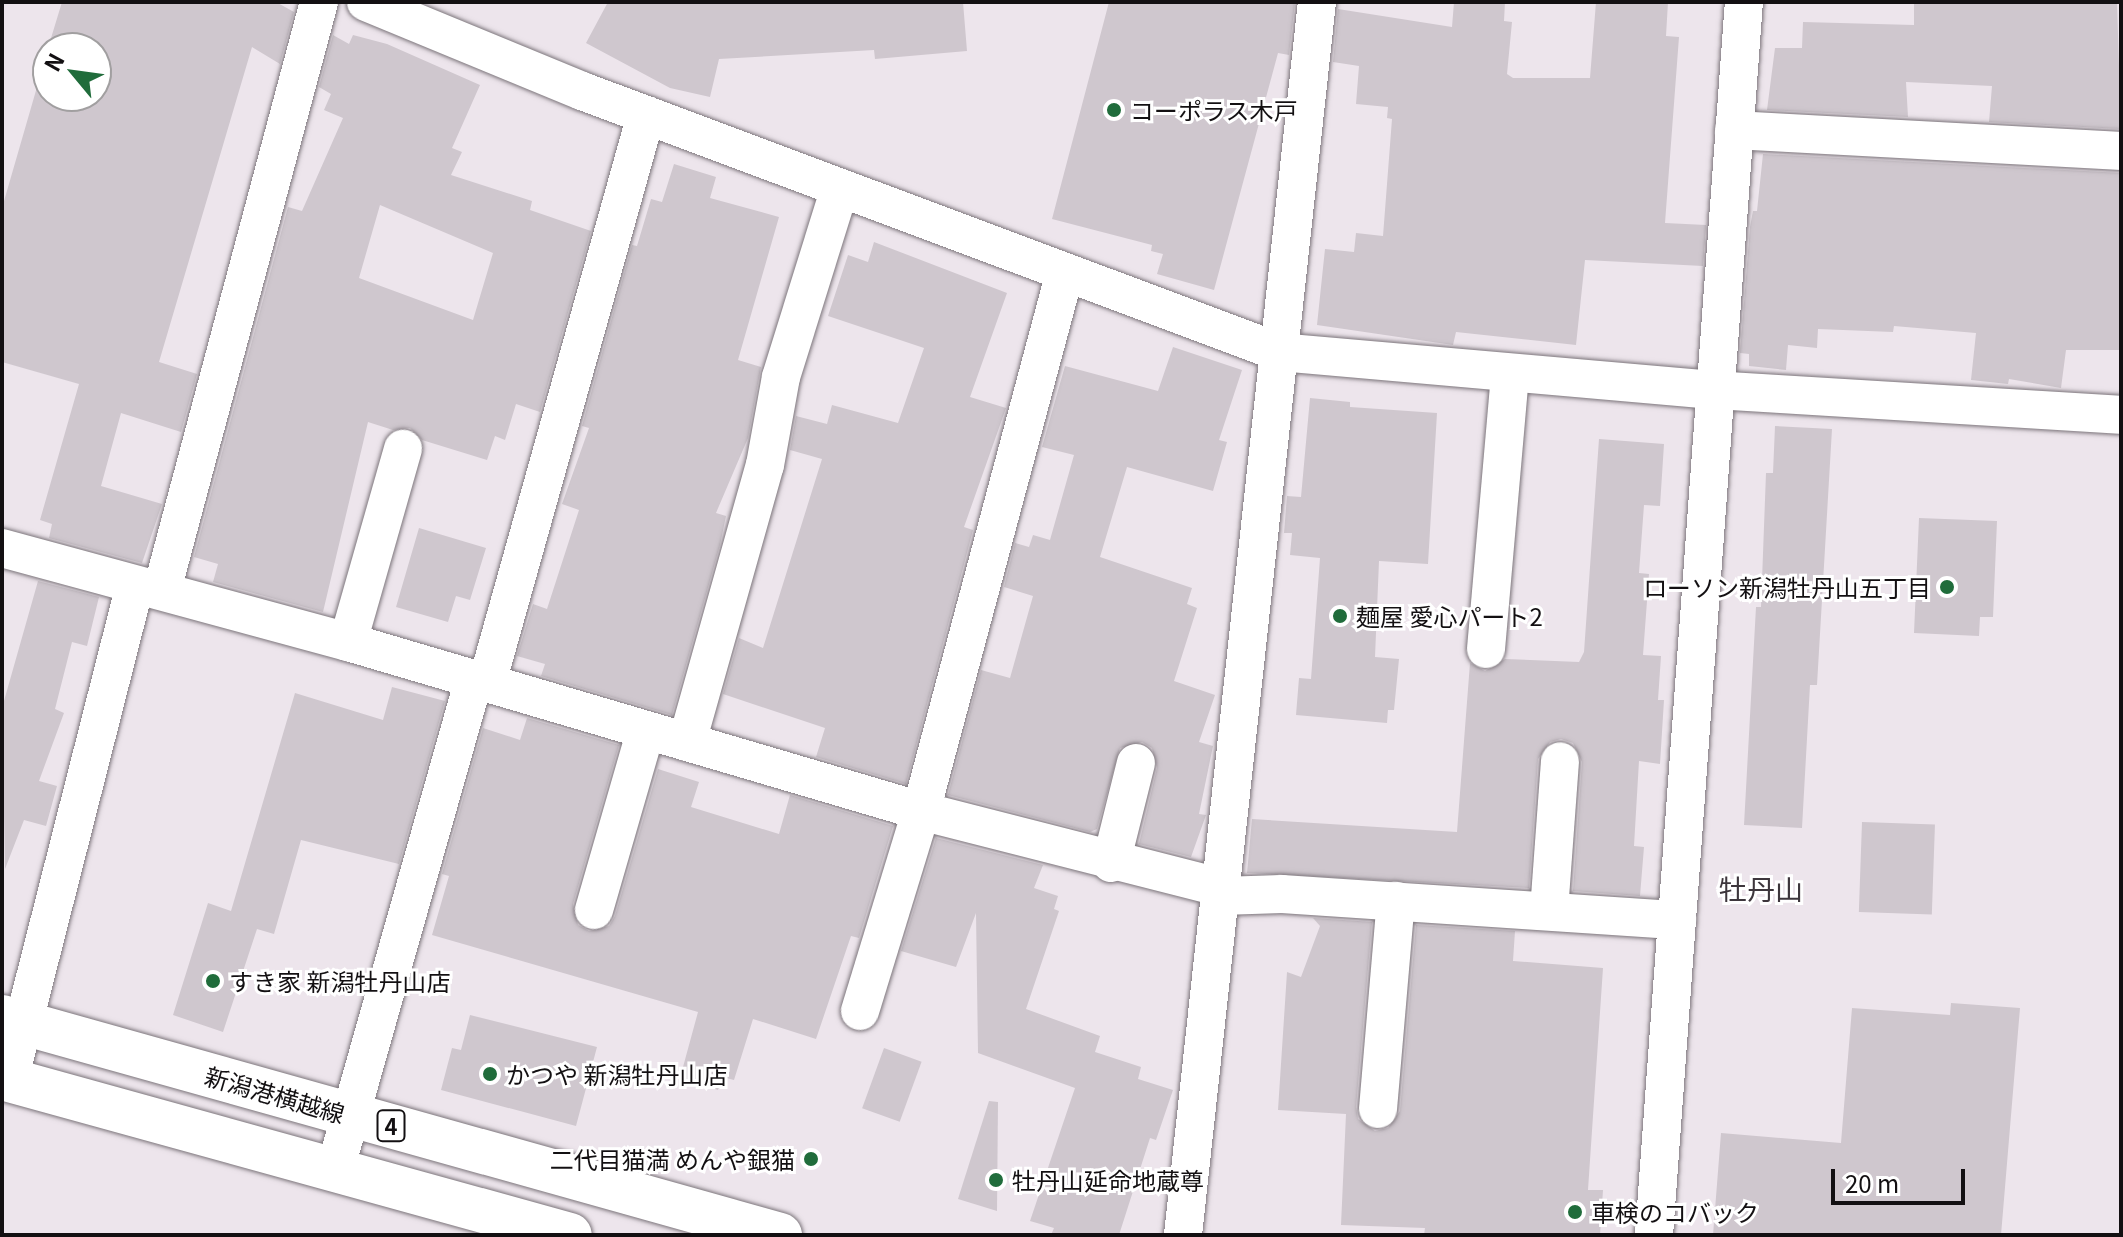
<!DOCTYPE html>
<meta charset="utf-8">
<style>
body{margin:0}
#map{position:relative;width:2123px;height:1237px;overflow:hidden;background:#ede5ec;font-family:Georgia,"Noto Sans JP",serif}
div>[style]{position:absolute}
[style*='--x']{left:calc(var(--x)*1px);top:calc(var(--y)*1px);width:calc(var(--w)*1px);rotate:calc(var(--a)*1deg)}
.building>*{inset:0;background:#cfc7ce;transform-origin:0 0}
.roads{filter:drop-shadow(0 0 2px #7c757b) drop-shadow(0 0 2px #7c757b)}
.minor>*{height:38px;margin:-19px;padding:0 19px;transform-origin:19px;border-radius:19px;background:#fff}
.primary>*{height:44px;margin:-22px;padding:0 22px;transform-origin:22px;border-radius:22px;background:#fff}
.dots>*{width:22px;height:22px;translate:-50% -50%;box-sizing:border-box;border:4px solid #fff;border-radius:50%}
span{translate:-50% -50%;white-space:nowrap;text-align:center;line-height:1.15;-webkit-text-stroke:6px #fff;paint-order:stroke}
.shield-label span{padding:2px 6px;background:#fff;border:2px solid;border-radius:6px;-webkit-text-stroke-width:0}
.shield-label{font-size:22px;color:#131012;font-weight:700}
.poi-label{font-size:24px;color:#131012}
.left{translate:0 -50%;text-align:left}
.right{translate:-100% -50%;text-align:right}
.street-label{font-size:24px;color:#131012}
.quarter-label{font-size:28px;color:#3d363c}
.frame{position:absolute;inset:0;border:4px solid #131012;pointer-events:none}
.north{position:absolute;left:32px;top:32px;width:80px;height:80px;box-sizing:border-box;background:#fff;border:2px solid #a19fa0;border-radius:50%;rotate:299deg;font-size:22px;font-weight:700;line-height:32px;text-align:center;color:#131012}
.north::after{content:'';display:block;margin:auto;width:28px;height:36px;background:#206c3b;clip-path:polygon(50% 0,100% 100%,50% 72%,0 100%)}
.scale{position:absolute;left:1831px;top:1169px;width:134px;height:36px;box-sizing:border-box;border:4px solid #131012;border-top:0;padding-left:10px;font-size:24px;line-height:28px;white-space:nowrap;color:#131012;-webkit-text-stroke:6px #fff;paint-order:stroke}
</style>
<div id="map">
<div class="building">
<i style="clip-path:polygon(62px 2px,276px 2px,294px 12px,280px 64px,252px 47px,159px 362px,197px 374px,181px 432px,121px 413px,101px 486px,162px 504px,142px 563px,49px 538px,52px 524px,40px 520px,79px 384px,2px 362px,2px 208px,48px 49px,48px 96px,96px 96px,96px 48px,48px 48px)"></i>
<i style="clip-path:polygon(608px 2px,963px 2px,967px 51px,875px 59px,874px 50px,719px 59px,710px 97px,670px 88px,586px 43px)"></i>
<i style="clip-path:polygon(1109px 2px,1295px 2px,1289px 55px,1278px 53px,1214px 290px,1157px 274px,1163px 254px,1151px 251px,1152px 245px,1052px 219px)"></i>
<i style="clip-path:polygon(1454px 2px,1505px 2px,1504px 21px,1512px 22px,1507px 74px,1513px 78px,1590px 78px,1596px 2px,1668px 2px,1666px 36px,1679px 37px,1665px 223px,1706px 225px,1703px 266px,1585px 260px,1576px 345px,1456px 332px,1453px 345px,1317px 325px,1325px 249px,1354px 252px,1356px 233px,1383px 236px,1392px 119px,1387px 118px,1388px 107px,1356px 104px,1359px 66px,1333px 62px,1338px 9px,1452px 27px)"></i>
<i style="clip-path:polygon(1914px 2px,2117px 2px,2121px 129px,1989px 122px,1992px 86px,1906px 82px,1908px 117px,1767px 110px,1775px 48px,1802px 48px,1803px 22px,1914px 25px)"></i>
<i style="clip-path:polygon(evenodd,333px 35px,349px 44px,353px 35px,387px 44px,480px 85px,452px 148px,462px 152px,451px 175px,532px 201px,530px 210px,591px 231px,540px 412px,516px 404px,505px 440px,495px 436px,487px 460px,422px 440px,410px 428px,393px 430px,368px 422px,323px 612px,213px 582px,218px 564px,194px 557px,288px 207px,302px 211px,343px 118px,324px 110px,331px 94px,319px 87px,333px 35px,380px 205px,493px 253px,473px 320px,359px 278px,380px 205px)"></i>
<i style="clip-path:polygon(1763px 154px,2121px 173px,2121px 350px,2066px 350px,2061px 388px,2009px 379px,2008px 384px,1971px 380px,1976px 333px,1894px 326px,1893px 332px,1818px 329px,1817px 348px,1788px 345px,1786px 370px,1749px 366px,1749px 354px,1740px 353px,1750px 227px,1753px 211px,1757px 211px)"></i>
<i style="clip-path:polygon(674px 164px,716px 177px,710px 198px,779px 217px,738px 360px,761px 367px,748px 438px,716px 513px,726px 516px,720px 545px,672px 715px,541px 676px,545px 664px,517px 656px,533px 604px,547px 609px,579px 510px,562px 504px,589px 428px,582px 426px,632px 245px,637px 246px,651px 199px,662px 202px)"></i>
<i style="clip-path:polygon(874px 242px,1007px 293px,970px 397px,1006px 408px,964px 527px,973px 530px,906px 784px,816px 757px,825px 728px,723px 694px,739px 638px,763px 648px,822px 459px,790px 450px,796px 416px,827px 424px,832px 405px,898px 423px,924px 348px,828px 316px,848px 255px,868px 262px)"></i>
<i style="clip-path:polygon(1173px 347px,1242px 370px,1219px 440px,1227px 442px,1213px 491px,1127px 467px,1100px 557px,1192px 588px,1187px 604px,1197px 608px,1174px 681px,1215px 695px,1199px 742px,1213px 746px,1199px 814px,1206px 815px,1191px 857px,1139px 844px,1157px 768px,1152px 748px,1142px 742px,1120px 748px,1097px 829px,1090px 832px,948px 795px,981px 670px,1010px 678px,1033px 596px,1004px 587px,1015px 543px,1029px 547px,1033px 535px,1050px 540px,1074px 455px,1042px 447px,1065px 366px,1158px 391px)"></i>
<i style="clip-path:polygon(1310px 398px,1350px 402px,1350px 407px,1437px 413px,1428px 564px,1379px 561px,1375px 657px,1399px 659px,1394px 710px,1388px 710px,1387px 723px,1296px 715px,1299px 678px,1311px 679px,1320px 558px,1290px 555px,1292px 533px,1284px 533px,1287px 496px,1301px 497px)"></i>
<i style="clip-path:polygon(1775px 426px,1832px 429px,1817px 685px,1810px 685px,1802px 828px,1744px 825px,1756px 607px,1761px 607px,1766px 473px,1773px 473px)"></i>
<i style="clip-path:polygon(1599px 439px,1664px 444px,1660px 506px,1644px 505px,1639px 573px,1649px 574px,1643px 655px,1661px 656px,1658px 700px,1664px 700px,1660px 764px,1639px 761px,1634px 846px,1644px 847px,1640px 896px,1573px 891px,1582px 762px,1573px 743px,1561px 739px,1550px 742px,1538px 759px,1529px 888px,1247px 873px,1252px 819px,1457px 832px,1470px 663px,1485px 671px,1505px 659px,1579px 662px,1584px 652px)"></i>
<i style="clip-path:polygon(1919px 518px,1997px 521px,1993px 617px,1980px 617px,1979px 636px,1914px 633px)"></i>
<i style="clip-path:polygon(419px 528px,486px 548px,470px 600px,456px 596px,448px 622px,396px 607px)"></i>
<i style="clip-path:polygon(38px 581px,99px 597px,87px 646px,72px 642px,55px 709px,64px 713px,39px 781px,57px 786px,46px 826px,24px 820px,5px 869px,2px 708px)"></i>
<i style="clip-path:polygon(392px 687px,445px 701px,399px 864px,301px 840px,274px 934px,257px 929px,223px 1032px,173px 1015px,208px 903px,231px 911px,295px 693px,383px 720px)"></i>
<i style="clip-path:polygon(527px 718px,619px 745px,573px 904px,578px 925px,589px 931px,609px 926px,615px 916px,658px 769px,699px 782px,691px 807px,779px 834px,790px 795px,893px 826px,859px 938px,851px 936px,816px 1039px,753px 1019px,734px 1080px,722px 1077px,718px 1090px,680px 1078px,698px 1012px,432px 935px,449px 876px,442px 874px,483px 728px,520px 740px)"></i>
<i style="left:1862px;top:822px;width:73px;height:90px;rotate:2deg"></i>
<i style="clip-path:polygon(936px 838px,1043px 865px,1034px 888px,1058px 896px,1054px 909px,1059px 911px,1026px 1009px,1100px 1036px,1095px 1052px,1141px 1067px,1138px 1079px,1173px 1090px,1156px 1140px,1150px 1138px,1119px 1235px,1051px 1235px,1054px 1228px,1030px 1221px,1075px 1088px,978px 1053px,976px 913px,956px 967px,901px 951px)"></i>
<i style="clip-path:polygon(1313px 918px,1372px 922px,1356px 1107px,1358px 1119px,1375px 1131px,1388px 1128px,1400px 1111px,1416px 925px,1515px 931px,1513px 961px,1603px 968px,1588px 1190px,1603px 1190px,1600px 1235px,1424px 1235px,1425px 1228px,1341px 1225px,1346px 1114px,1278px 1110px,1287px 972px,1301px 977px,1320px 926px)"></i>
<i style="clip-path:polygon(1951px 1003px,2020px 1008px,2001px 1235px,1713px 1235px,1721px 1133px,1841px 1143px,1852px 1008px,1950px 1015px)"></i>
<i style="clip-path:polygon(470px 1015px,597px 1047px,576px 1126px,441px 1090px,452px 1048px,461px 1050px)"></i>
<i style="left:884px;top:1048px;width:40px;height:64px;rotate:20deg"></i>
<i style="clip-path:polygon(989px 1101px,998px 1102px,997px 1211px,958px 1199px)"></i>
</div>
<div class="roads">
<div class="minor">
<i style="--x:366;--y:2;--w:234;--a:22.4"></i>
<i style="--x:582;--y:91;--w:744;--a:20.53"></i>
<i style="--x:1279;--y:352;--w:437;--a:5"></i>
<i style="--x:1714;--y:390;--w:408;--a:3.5"></i>
<i style="--x:1734;--y:130;--w:388;--a:3.1"></i>
<i style="--x:2;--y:548;--w:359;--a:15.2"></i>
<i style="--x:348;--y:642;--w:597;--a:16.43"></i>
<i style="--x:921;--y:811;--w:311;--a:14.3"></i>
<i style="--x:162;--y:590;--w:609;--a:-75.05"></i>
<i style="--x:348;--y:642;--w:201;--a:-74.1"></i>
<i style="--x:1486;--y:649;--w:277;--a:-85"></i>
<i style="--x:487;--y:683;--w:590;--a:-74.36"></i>
<i style="--x:687;--y:742;--w:288;--a:-74.3"></i>
<i style="--x:765;--y:465;--w:89;--a:-79.7"></i>
<i style="--x:781;--y:377;--w:198;--a:-72.7"></i>
<i style="--x:1111;--y:863;--w:103;--a:-76"></i>
<i style="--x:1221;--y:896;--w:61;--a:-1.9"></i>
<i style="--x:1282;--y:894;--w:396;--a:3.8"></i>
<i style="--x:594;--y:910;--w:187;--a:-73.9"></i>
<i style="--x:1549;--y:911;--w:150;--a:-85.8"></i>
<i style="--x:860;--y:1011;--w:209;--a:-73"></i>
<i style="--x:921;--y:811;--w:558;--a:-75.04"></i>
<i style="--x:9;--y:1080;--w:511;--a:-75.72"></i>
<i style="--x:1378;--y:1109;--w:209;--a:-85.1"></i>
<i style="--x:335;--y:1170;--w:510;--a:-74.19"></i>
<i style="--x:1183;--y:1235;--w:1240;--a:-83.8"></i>
<i style="--x:1654;--y:1235;--w:1236;--a:-85.83"></i>
</div>
<div class="primary">
<i style="--x:2;--y:1017;--w:808;--a:15.65"></i>
<i style="--x:2;--y:1078;--w:589;--a:15.45"></i>
</div>
</div>
<div class="dots">
<i style="left:1114px;top:110px;background:#206c3b"></i>
<i style="left:1947px;top:587px;background:#206c3b"></i>
<i style="left:1340px;top:616px;background:#206c3b"></i>
<i style="left:213px;top:981px;background:#206c3b"></i>
<i style="left:490px;top:1074px;background:#206c3b"></i>
<i style="left:811px;top:1159px;background:#206c3b"></i>
<i style="left:996px;top:1180px;background:#206c3b"></i>
<i style="left:1575px;top:1212px;background:#206c3b"></i>
</div>
<div class="shield-label">
<span style="left:391px;top:1126px">4</span>
</div>
<div class="poi-label">
<span class="left" style="left:1130px;top:110px">コーポラス木戸</span>
<span class="right" style="left:1931px;top:587px">ローソン新潟牡丹山五丁目</span>
<span class="left" style="left:1356px;top:616px">麺屋 愛心パート2</span>
<span class="left" style="left:229px;top:981px">すき家 新潟牡丹山店</span>
<span class="left" style="left:506px;top:1074px">かつや 新潟牡丹山店</span>
<span class="right" style="left:795px;top:1159px">二代目猫満 めんや銀猫</span>
<span class="left" style="left:1012px;top:1180px">牡丹山延命地蔵尊</span>
<span class="left" style="left:1591px;top:1212px">車検のコバック</span>
</div>
<div class="street-label">
<span style="left:275px;top:1094px;rotate:16deg">新潟港横越線</span>
</div>
<div class="quarter-label">
<span style="left:1761px;top:888px">牡丹山</span>
</div>
<div class="frame"></div>
<div class="north">N</div>
<div class="scale">20 m</div>
</div>
